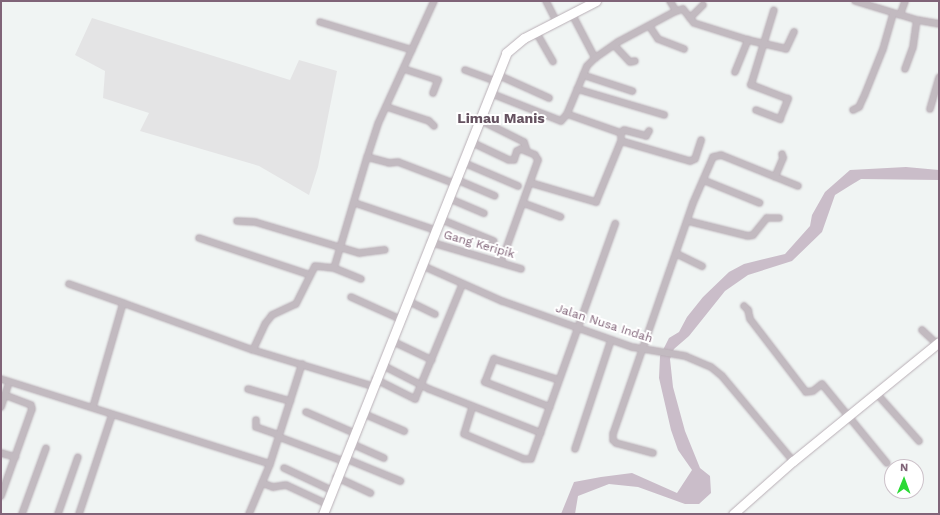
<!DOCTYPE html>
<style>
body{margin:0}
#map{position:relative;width:940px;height:515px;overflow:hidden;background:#f0f4f3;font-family:"Work Sans",sans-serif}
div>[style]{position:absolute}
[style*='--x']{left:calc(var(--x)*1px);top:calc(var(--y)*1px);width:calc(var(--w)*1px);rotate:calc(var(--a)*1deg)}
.built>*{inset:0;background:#e4e4e5}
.water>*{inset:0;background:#cabdc9}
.roads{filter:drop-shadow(0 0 1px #b9afb6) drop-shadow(0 0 1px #b9afb6)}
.street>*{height:6px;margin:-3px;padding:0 3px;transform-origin:3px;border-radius:3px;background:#c2bac0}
.secondary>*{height:9px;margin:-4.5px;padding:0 4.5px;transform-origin:4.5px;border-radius:4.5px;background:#fff}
span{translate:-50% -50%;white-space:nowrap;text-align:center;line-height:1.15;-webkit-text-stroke:4px #fff;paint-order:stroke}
.street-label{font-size:12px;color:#806478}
.quarter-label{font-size:14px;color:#655260;font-weight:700}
.frame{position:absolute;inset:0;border:2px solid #806478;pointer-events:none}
.north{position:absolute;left:884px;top:459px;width:40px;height:40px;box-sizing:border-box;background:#fff;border:1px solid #ccc1c9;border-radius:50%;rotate:1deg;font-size:11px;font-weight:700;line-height:16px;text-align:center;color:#806478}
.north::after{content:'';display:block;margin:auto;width:14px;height:18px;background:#2bd935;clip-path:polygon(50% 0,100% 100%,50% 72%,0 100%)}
</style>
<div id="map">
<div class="built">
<i style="clip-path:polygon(92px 18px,290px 80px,299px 60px,337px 71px,318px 167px,309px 195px,259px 166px,140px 131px,149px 113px,103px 98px,105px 71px,75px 55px)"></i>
</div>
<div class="water">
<i style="clip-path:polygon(906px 167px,939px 170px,939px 180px,861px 179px,851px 185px,835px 195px,822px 232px,792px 261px,748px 275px,725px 291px,689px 336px,674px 349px,670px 359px,673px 387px,685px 431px,700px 468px,710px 476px,711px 493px,699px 504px,685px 504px,638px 487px,609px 484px,578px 496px,575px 514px,561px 514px,574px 482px,601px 477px,632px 473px,677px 493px,692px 470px,678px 450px,671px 430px,659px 378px,660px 356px,669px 338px,679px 332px,687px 317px,703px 297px,729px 272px,744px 264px,785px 254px,810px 226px,812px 215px,825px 192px,850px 170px)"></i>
</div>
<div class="roads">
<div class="street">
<i style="--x:434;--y:1;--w:135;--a:114.5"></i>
<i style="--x:378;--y:124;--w:35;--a:108"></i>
<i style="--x:367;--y:157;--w:23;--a:15"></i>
<i style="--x:389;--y:163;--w:9;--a:-6"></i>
<i style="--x:398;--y:162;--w:59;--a:20.9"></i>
<i style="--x:546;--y:1;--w:22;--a:63"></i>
<i style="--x:670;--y:1;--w:12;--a:59"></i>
<i style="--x:855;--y:1;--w:65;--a:17"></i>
<i style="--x:917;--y:20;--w:22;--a:10"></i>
<i style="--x:703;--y:5;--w:18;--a:135"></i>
<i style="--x:690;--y:18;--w:6;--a:51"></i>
<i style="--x:694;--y:23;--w:57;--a:17.5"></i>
<i style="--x:748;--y:40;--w:39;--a:13"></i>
<i style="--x:786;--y:49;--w:19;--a:-65"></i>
<i style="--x:572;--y:14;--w:50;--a:62.4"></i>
<i style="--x:900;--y:15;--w:15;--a:-70"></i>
<i style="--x:320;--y:22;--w:96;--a:16.9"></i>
<i style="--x:650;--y:27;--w:14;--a:56"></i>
<i style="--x:658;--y:39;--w:28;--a:21"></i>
<i style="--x:536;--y:32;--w:34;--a:60"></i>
<i style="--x:614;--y:45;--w:23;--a:47"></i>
<i style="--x:630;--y:62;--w:5;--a:-11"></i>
<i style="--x:404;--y:69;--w:36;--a:18"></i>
<i style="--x:438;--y:80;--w:14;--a:111"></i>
<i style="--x:905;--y:69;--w:23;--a:-70"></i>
<i style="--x:913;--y:47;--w:27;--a:-82"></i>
<i style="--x:465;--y:70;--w:32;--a:20"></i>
<i style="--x:735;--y:72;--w:35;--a:-68"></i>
<i style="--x:498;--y:75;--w:56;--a:24.3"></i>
<i style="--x:583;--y:75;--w:52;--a:18.1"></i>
<i style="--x:577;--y:89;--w:91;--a:16.6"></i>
<i style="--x:490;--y:93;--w:76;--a:21.5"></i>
<i style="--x:561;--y:121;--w:9;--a:-49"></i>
<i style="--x:567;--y:114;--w:52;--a:-67.4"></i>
<i style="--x:587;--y:66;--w:11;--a:-45"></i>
<i style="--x:595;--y:58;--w:28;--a:-35"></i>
<i style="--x:618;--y:42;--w:66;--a:-28.1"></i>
<i style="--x:676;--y:11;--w:7;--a:-16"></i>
<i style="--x:683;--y:9;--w:11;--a:52"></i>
<i style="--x:387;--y:107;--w:44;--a:18.4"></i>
<i style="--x:429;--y:121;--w:7;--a:45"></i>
<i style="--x:930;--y:109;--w:33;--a:-74"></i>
<i style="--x:756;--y:110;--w:26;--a:21"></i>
<i style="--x:780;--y:119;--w:22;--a:-68"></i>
<i style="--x:788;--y:99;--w:40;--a:-159"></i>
<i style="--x:751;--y:85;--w:78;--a:-73"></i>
<i style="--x:853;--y:110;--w:7;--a:-27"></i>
<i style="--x:859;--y:107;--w:14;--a:-65"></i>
<i style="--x:865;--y:94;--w:48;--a:-68.2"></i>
<i style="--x:883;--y:49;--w:37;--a:-74"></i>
<i style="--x:567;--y:114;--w:57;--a:19.4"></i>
<i style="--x:480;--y:120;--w:49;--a:26.6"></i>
<i style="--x:524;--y:142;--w:9;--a:72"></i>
<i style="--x:621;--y:133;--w:4;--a:-45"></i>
<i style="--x:624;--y:130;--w:23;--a:15"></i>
<i style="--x:646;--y:136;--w:6;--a:-59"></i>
<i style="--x:621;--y:141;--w:72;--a:16.2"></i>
<i style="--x:690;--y:161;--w:5;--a:-22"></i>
<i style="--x:695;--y:159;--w:20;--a:-72"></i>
<i style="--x:471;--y:142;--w:42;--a:25.3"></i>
<i style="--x:509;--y:160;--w:5;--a:0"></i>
<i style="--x:514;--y:160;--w:9;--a:-72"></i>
<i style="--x:517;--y:151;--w:4;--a:-27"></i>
<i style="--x:521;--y:149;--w:15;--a:23"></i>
<i style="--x:535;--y:155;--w:6;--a:59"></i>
<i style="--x:538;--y:160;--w:109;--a:109.8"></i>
<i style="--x:462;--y:162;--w:61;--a:23.2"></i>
<i style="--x:775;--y:177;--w:21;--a:-67"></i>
<i style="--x:783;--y:158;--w:4;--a:-104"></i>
<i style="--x:455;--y:179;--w:43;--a:23"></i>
<i style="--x:703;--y:180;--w:61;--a:22"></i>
<i style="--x:531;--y:183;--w:68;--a:16.3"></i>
<i style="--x:596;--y:202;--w:66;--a:-67.7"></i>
<i style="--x:621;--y:141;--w:8;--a:-90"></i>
<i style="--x:448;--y:198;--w:39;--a:23"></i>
<i style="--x:355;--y:203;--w:84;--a:18.6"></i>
<i style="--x:523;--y:203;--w:40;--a:20.2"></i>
<i style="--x:440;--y:219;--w:58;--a:22.2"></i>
<i style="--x:237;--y:221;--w:18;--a:3"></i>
<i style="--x:255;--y:222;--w:109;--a:16.6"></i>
<i style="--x:359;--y:253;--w:26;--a:-7"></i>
<i style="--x:688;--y:221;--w:62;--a:14"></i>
<i style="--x:748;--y:236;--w:5;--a:-11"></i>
<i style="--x:753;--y:235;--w:22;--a:-51"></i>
<i style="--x:767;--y:218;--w:12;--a:0"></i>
<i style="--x:199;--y:238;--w:117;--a:18.4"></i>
<i style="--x:430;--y:242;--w:95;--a:16.5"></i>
<i style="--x:677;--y:254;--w:28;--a:26"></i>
<i style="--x:421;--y:265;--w:89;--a:24"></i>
<i style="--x:502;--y:301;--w:138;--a:19.5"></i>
<i style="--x:632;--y:347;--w:54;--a:9.6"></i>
<i style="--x:685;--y:356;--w:28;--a:23"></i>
<i style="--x:711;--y:367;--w:14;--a:39"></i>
<i style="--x:722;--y:376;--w:111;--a:50.1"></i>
<i style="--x:361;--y:279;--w:29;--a:-158"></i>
<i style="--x:334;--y:268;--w:116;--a:-73.4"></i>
<i style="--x:69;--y:284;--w:57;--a:19.4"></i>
<i style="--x:351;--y:297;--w:54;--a:24.2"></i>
<i style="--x:408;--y:301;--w:30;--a:26"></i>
<i style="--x:744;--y:306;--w:6;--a:45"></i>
<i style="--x:748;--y:310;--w:9;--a:77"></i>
<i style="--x:750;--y:319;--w:92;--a:52.5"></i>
<i style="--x:806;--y:392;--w:7;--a:-8"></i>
<i style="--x:813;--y:391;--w:11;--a:-38"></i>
<i style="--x:822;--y:384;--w:102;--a:50.6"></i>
<i style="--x:922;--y:330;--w:21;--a:43"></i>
<i style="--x:392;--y:341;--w:44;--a:25.4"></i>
<i style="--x:253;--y:350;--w:29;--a:-65"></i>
<i style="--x:265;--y:324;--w:11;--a:-52"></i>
<i style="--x:272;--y:315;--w:26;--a:-25"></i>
<i style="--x:296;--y:304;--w:42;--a:-63.4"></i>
<i style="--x:315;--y:266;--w:19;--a:6"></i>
<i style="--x:382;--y:365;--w:53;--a:27.1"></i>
<i style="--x:429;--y:389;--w:120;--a:21.4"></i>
<i style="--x:1;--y:379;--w:282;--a:17.5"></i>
<i style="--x:375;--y:379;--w:45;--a:26.6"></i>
<i style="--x:415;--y:399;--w:123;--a:-67.6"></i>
<i style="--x:248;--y:389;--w:44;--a:15.9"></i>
<i style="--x:877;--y:394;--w:63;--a:48.2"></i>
<i style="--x:1;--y:407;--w:22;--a:-72"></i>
<i style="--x:93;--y:407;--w:108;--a:-73.9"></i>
<i style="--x:123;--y:303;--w:138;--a:19.9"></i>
<i style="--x:253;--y:350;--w:124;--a:16.8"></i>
<i style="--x:550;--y:407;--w:70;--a:-159"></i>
<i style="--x:485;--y:382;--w:25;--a:-69"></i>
<i style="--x:494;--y:359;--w:68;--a:17.9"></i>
<i style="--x:472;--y:408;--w:27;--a:107"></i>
<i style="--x:464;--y:434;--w:65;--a:22.6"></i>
<i style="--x:524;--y:459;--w:7;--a:0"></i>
<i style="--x:531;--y:459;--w:250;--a:-70.3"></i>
<i style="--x:306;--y:412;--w:52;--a:23.6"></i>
<i style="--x:362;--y:413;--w:46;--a:23.2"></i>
<i style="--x:256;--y:420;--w:7;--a:90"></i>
<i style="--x:256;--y:427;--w:24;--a:19"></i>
<i style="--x:279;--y:437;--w:68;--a:20.6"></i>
<i style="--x:350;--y:443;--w:37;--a:24"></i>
<i style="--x:575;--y:449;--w:115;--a:-71.7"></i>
<i style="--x:1;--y:453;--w:15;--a:16"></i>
<i style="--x:653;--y:453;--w:38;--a:-165"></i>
<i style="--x:616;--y:443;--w:4;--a:-135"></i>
<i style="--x:613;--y:440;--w:6;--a:-90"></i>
<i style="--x:613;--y:434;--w:244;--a:-70.9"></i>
<i style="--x:693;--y:203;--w:50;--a:-66.5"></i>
<i style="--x:713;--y:157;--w:8;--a:-14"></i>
<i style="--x:721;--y:155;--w:83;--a:21.9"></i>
<i style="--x:344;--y:458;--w:61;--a:22.3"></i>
<i style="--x:284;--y:468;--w:52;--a:25.1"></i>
<i style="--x:336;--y:477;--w:38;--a:25"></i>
<i style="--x:262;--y:483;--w:12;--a:20"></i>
<i style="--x:273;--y:487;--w:13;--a:-9"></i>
<i style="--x:286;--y:485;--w:45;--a:24.9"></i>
<i style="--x:1;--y:496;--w:92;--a:-70.4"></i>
<i style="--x:32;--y:409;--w:4;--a:-104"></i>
<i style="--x:31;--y:405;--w:28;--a:-159"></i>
<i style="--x:22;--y:514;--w:70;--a:-70"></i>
<i style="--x:58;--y:514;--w:60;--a:-70.7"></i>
<i style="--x:79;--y:514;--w:104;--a:-71.6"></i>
<i style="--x:249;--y:514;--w:54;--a:-67.2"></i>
<i style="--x:270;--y:464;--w:105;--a:-72.3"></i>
</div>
<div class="secondary">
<i style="--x:323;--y:514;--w:496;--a:-68.3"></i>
<i style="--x:506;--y:53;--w:23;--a:-40"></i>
<i style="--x:524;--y:38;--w:81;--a:-27.2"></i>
<i style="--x:733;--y:514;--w:80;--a:-41.5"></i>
<i style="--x:793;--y:461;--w:188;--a:-39.2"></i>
</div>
</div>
<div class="street-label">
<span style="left:479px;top:245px;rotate:16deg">Gang Keripik</span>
<span style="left:604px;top:324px;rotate:18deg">Jalan Nusa Indah</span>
</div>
<div class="quarter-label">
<span style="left:501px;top:118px">Limau Manis</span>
</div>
<div class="frame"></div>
<div class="north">N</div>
</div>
